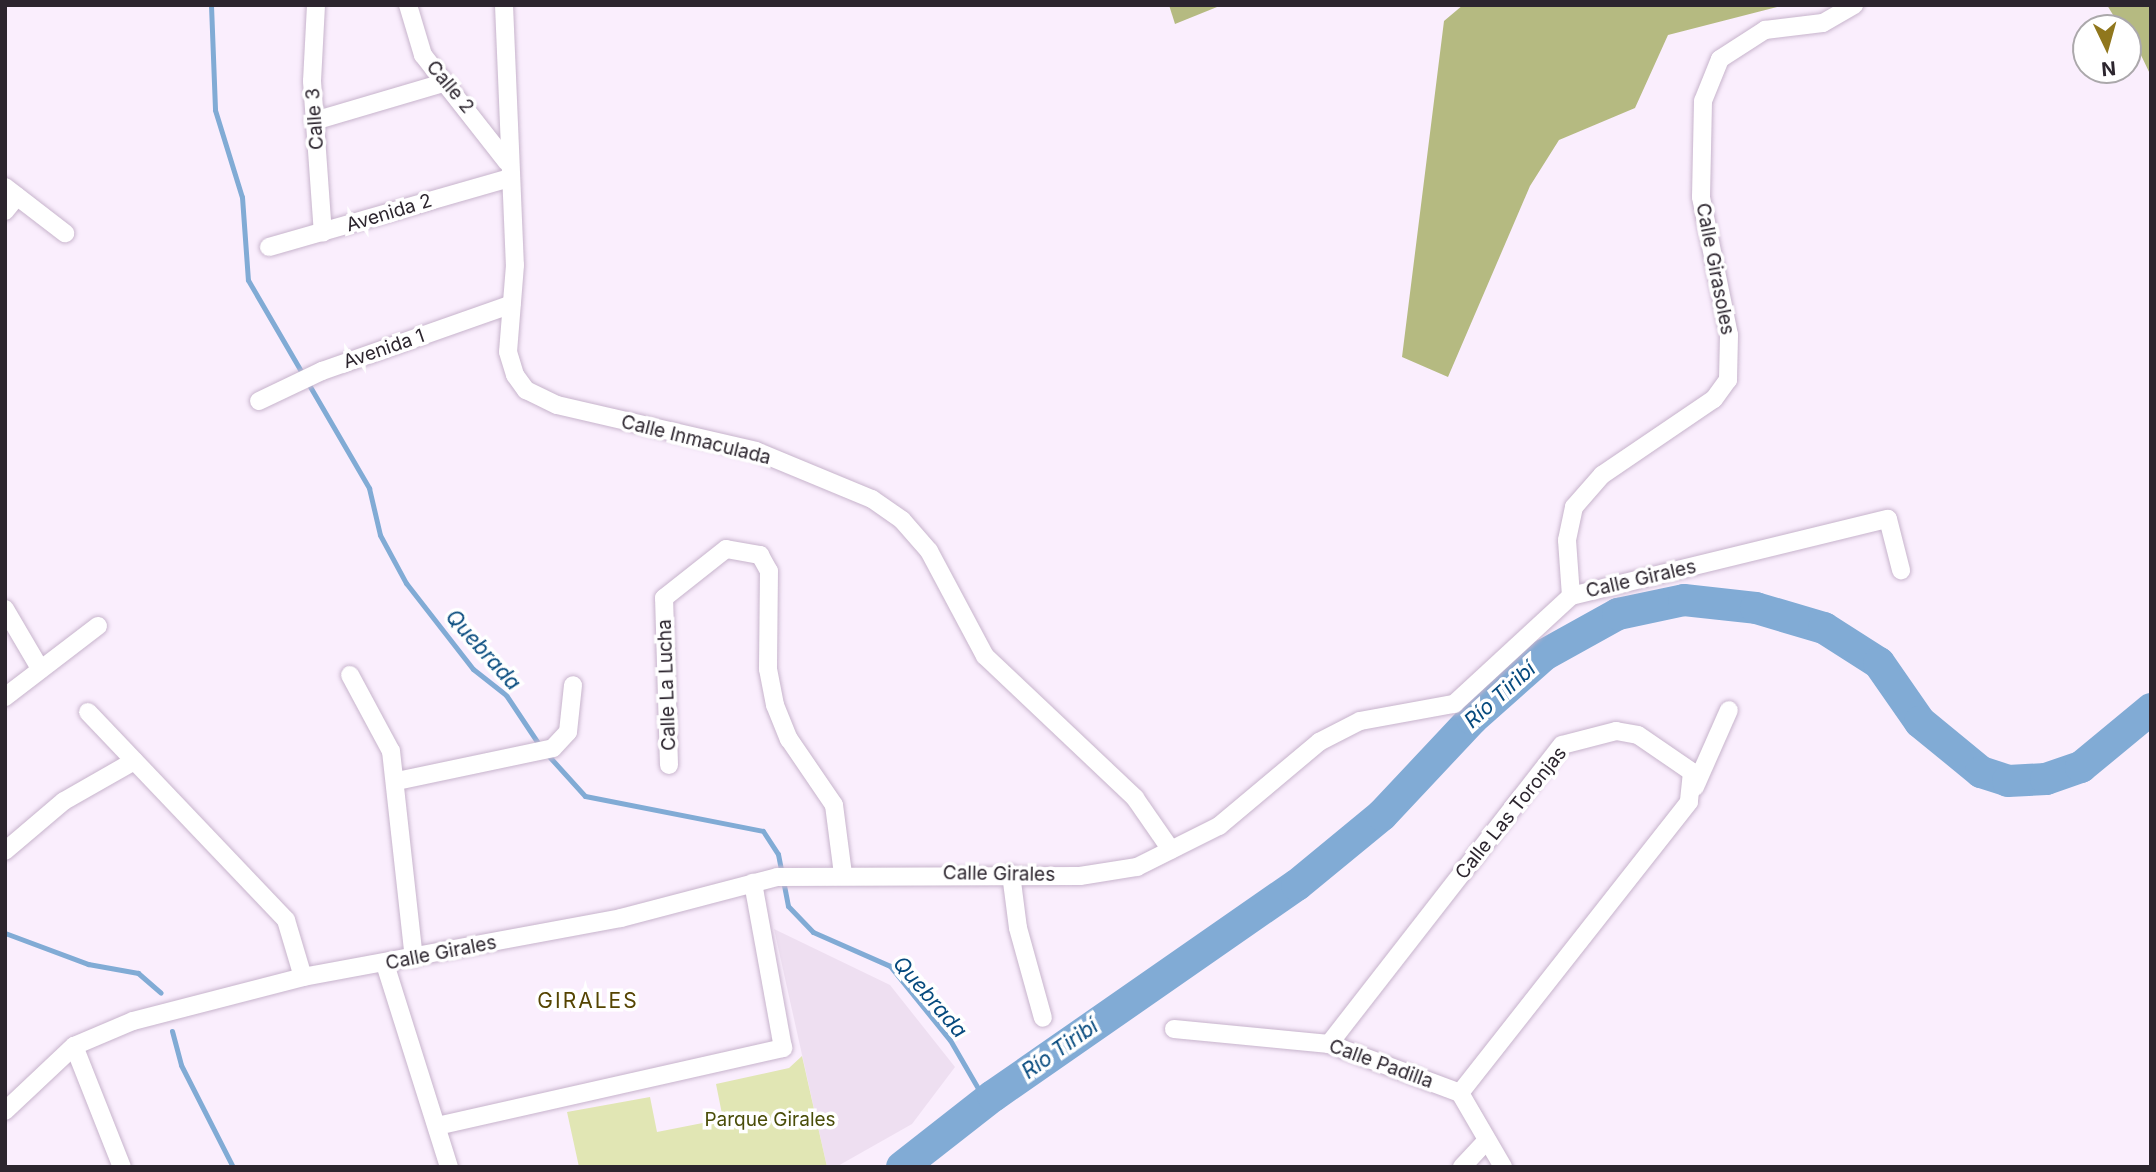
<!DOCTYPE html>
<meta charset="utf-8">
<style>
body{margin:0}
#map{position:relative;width:2156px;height:1172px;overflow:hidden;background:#faeefd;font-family:Inter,sans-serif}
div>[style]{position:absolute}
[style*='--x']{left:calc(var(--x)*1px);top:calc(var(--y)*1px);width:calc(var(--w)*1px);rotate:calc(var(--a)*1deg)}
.education>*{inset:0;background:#eedff1}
.green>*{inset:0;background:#e1e6b4}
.forest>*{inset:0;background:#b5ba81}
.stream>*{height:5px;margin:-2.5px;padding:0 2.5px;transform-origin:2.5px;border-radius:2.5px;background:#81abd5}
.river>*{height:32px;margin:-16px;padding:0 16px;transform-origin:16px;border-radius:16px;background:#81abd5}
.roads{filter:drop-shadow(0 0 2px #c7b4cc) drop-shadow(0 0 2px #c7b4cc)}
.minor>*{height:18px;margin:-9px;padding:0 9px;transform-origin:9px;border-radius:9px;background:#fff}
span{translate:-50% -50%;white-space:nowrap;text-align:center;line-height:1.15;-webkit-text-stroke:7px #fff;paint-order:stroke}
.street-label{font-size:19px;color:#2c252e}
.park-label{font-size:19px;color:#4a4d09}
.water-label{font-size:21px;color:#064a7e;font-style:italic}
.neighbourhood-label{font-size:21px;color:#554401;letter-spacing:2px}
.frame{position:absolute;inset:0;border:7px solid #2c252e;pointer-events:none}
.north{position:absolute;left:2072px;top:14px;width:70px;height:70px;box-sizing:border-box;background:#fff;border:2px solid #aba8ab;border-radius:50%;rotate:175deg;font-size:19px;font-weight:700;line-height:28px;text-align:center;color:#2c252e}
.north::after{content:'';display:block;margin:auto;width:24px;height:32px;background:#90771d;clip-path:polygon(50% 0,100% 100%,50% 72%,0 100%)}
</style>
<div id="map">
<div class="education">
<i style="clip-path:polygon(774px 929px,890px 985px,955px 1067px,912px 1124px,836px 1167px,827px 1167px)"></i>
</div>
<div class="green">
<i style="clip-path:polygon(802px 1056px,827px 1167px,579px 1167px,567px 1112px,650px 1097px,657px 1132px,723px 1119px,716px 1084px,789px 1068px)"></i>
</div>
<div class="forest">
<i style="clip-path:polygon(1169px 5px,1222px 5px,1175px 24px)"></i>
<i style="clip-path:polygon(1463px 5px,1785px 5px,1668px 35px,1635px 108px,1559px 140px,1530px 186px,1448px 377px,1402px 357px,1444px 21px)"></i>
<i style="clip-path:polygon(2107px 5px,2151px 5px,2151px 76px,2128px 28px,2121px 28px)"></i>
</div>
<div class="stream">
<i style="--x:211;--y:5;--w:105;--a:87.8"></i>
<i style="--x:215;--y:110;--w:91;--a:72.8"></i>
<i style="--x:242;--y:197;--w:83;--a:85.9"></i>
<i style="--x:248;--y:280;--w:241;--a:59.8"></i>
<i style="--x:369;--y:488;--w:48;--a:76.8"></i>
<i style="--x:380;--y:535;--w:55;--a:61.6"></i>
<i style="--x:406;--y:583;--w:109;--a:52.1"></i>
<i style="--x:473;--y:669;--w:42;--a:38.2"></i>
<i style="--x:506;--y:695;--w:61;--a:56.3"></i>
<i style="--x:546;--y:753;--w:58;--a:47.8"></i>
<i style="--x:585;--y:796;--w:181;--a:11.1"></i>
<i style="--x:763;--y:831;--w:27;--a:57"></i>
<i style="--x:778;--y:854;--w:53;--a:79.1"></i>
<i style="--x:788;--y:906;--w:36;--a:46"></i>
<i style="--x:813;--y:932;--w:84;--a:23.8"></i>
<i style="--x:890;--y:966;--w:95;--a:51"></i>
<i style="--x:950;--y:1040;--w:72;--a:59.9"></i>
<i style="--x:5;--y:933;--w:89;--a:20.5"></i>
<i style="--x:88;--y:964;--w:51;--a:10.2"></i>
<i style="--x:138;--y:973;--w:30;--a:41"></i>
<i style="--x:172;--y:1031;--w:35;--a:75"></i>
<i style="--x:181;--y:1065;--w:114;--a:63"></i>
</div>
<div class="river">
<i style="--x:902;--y:1167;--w:115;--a:-38"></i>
<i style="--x:993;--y:1096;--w:370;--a:-34.8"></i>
<i style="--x:1297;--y:885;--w:110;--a:-39.5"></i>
<i style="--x:1382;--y:815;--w:132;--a:-46.8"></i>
<i style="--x:1472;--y:719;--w:96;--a:-41.6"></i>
<i style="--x:1544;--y:655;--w:85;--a:-29"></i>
<i style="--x:1618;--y:614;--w:67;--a:-12"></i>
<i style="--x:1684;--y:600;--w:72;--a:6.3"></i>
<i style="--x:1756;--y:608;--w:71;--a:16.4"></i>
<i style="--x:1824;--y:628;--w:65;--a:32.5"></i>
<i style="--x:1879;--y:663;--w:72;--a:55.2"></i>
<i style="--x:1920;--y:722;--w:79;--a:39.3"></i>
<i style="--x:1981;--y:772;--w:28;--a:18"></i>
<i style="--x:2008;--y:781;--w:38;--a:-3"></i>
<i style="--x:2046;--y:779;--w:37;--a:-19"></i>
<i style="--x:2081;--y:767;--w:91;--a:-39.6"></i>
</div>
<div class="roads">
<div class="minor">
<i style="--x:316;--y:5;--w:76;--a:93"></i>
<i style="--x:312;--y:81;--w:152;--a:85.9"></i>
<i style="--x:408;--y:5;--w:52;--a:73.3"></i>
<i style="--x:423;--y:55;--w:136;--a:51.9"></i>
<i style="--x:504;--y:5;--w:260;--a:87.6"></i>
<i style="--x:515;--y:265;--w:87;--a:94.6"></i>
<i style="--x:508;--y:352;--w:24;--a:73"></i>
<i style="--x:515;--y:375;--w:19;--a:54"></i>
<i style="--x:526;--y:390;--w:34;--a:26"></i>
<i style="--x:557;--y:405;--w:204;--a:13"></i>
<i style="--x:756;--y:451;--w:126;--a:22.5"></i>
<i style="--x:872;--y:499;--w:37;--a:35"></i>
<i style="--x:902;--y:520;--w:41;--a:48.9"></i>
<i style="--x:929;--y:551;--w:119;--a:61.9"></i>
<i style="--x:985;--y:656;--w:207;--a:43.4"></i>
<i style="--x:1135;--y:798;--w:63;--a:55.3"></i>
<i style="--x:314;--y:121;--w:134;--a:-16.4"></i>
<i style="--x:5;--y:187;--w:76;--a:37.5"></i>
<i style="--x:5;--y:211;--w:19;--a:-51"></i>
<i style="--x:269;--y:247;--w:250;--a:-16"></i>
<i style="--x:259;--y:401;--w:70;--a:-25.5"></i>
<i style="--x:322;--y:371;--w:201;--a:-19.4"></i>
<i style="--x:1571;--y:596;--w:56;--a:-94.1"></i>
<i style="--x:1567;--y:540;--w:34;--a:-78"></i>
<i style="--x:1574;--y:507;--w:43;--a:-48.8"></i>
<i style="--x:1602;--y:475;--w:135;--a:-34.2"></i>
<i style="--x:1714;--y:399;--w:24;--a:-54"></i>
<i style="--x:1728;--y:380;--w:45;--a:-88.7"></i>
<i style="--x:1729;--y:335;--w:141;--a:-101.5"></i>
<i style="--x:1701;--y:197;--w:96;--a:-88.8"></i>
<i style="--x:1703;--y:101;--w:45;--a:-68"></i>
<i style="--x:1720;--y:59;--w:54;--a:-32.8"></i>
<i style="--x:1765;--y:30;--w:58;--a:-6.9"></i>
<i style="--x:1823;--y:23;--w:36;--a:-30"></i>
<i style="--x:5;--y:609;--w:67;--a:59.6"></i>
<i style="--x:350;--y:675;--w:86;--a:61.7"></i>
<i style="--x:391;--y:751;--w:208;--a:83.7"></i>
<i style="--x:5;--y:697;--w:117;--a:-37.4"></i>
<i style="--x:88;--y:712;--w:287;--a:46.4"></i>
<i style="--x:286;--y:920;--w:59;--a:73.4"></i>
<i style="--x:669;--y:765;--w:167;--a:-91.7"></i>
<i style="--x:664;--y:598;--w:79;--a:-38.3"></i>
<i style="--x:726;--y:549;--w:35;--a:10"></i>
<i style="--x:760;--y:555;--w:18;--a:61"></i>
<i style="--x:769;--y:571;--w:98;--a:90.6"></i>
<i style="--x:768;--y:669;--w:37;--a:79"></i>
<i style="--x:775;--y:705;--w:37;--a:68"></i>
<i style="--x:789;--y:739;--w:80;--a:55.7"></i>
<i style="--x:834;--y:805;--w:70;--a:82.6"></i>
<i style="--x:397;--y:781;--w:159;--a:-11.9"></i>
<i style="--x:553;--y:748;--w:22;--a:-47"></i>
<i style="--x:568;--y:732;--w:47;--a:-83.9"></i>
<i style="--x:1695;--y:787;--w:84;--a:-66.2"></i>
<i style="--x:5;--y:851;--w:77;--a:-40.3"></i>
<i style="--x:64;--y:801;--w:81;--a:-29.7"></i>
<i style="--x:1011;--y:874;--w:54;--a:82.6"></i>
<i style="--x:1018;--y:928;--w:93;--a:74.5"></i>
<i style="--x:385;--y:964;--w:213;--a:72.5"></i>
<i style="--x:1174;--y:1029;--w:156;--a:5.5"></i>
<i style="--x:1329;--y:1044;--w:140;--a:20.5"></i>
<i style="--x:1460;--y:1093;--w:86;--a:59.8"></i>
<i style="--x:1329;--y:1044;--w:379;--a:-52.1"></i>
<i style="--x:1562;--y:745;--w:56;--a:-14.5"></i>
<i style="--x:1616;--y:731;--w:22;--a:10"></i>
<i style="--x:1638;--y:735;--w:65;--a:34.4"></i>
<i style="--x:1692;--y:772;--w:30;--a:96"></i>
<i style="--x:1689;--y:802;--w:370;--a:128.2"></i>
<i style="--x:74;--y:1046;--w:130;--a:68.4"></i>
<i style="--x:5;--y:1111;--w:95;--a:-43.3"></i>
<i style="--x:74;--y:1046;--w:64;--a:-23"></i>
<i style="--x:133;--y:1021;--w:176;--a:-14.5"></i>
<i style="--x:303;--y:977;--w:323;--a:-10.5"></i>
<i style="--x:621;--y:918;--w:161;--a:-14.7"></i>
<i style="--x:777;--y:877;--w:303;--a:-0.2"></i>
<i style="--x:1080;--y:876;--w:58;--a:-9"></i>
<i style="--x:1137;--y:867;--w:92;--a:-26.6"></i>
<i style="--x:1219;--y:826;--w:131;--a:-40"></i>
<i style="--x:1319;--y:742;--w:46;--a:-27.1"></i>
<i style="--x:1360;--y:721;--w:96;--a:-10.3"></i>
<i style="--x:1454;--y:704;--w:159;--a:-42.7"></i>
<i style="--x:1571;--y:596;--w:326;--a:-13.7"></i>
<i style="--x:1888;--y:519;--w:53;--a:75.7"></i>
<i style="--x:437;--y:1126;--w:355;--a:-12.7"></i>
<i style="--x:783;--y:1048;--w:168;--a:-100.3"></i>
<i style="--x:1462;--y:1167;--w:35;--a:-47"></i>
</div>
</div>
<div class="street-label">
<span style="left:450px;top:87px;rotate:50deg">Calle 2</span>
<span style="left:315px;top:119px;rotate:-94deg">Calle 3</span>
<span style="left:389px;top:213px;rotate:-17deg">Avenida 2</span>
<span style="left:1715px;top:269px;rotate:79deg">Calle Girasoles</span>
<span style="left:384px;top:349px;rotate:-19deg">Avenida 1</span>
<span style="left:696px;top:440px;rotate:14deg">Calle Inmaculada</span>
<span style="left:1641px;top:579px;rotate:-13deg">Calle Girales</span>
<span style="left:667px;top:685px;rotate:-92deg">Calle La Lucha</span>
<span style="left:1511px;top:813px;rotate:-51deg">Calle Las Toronjas</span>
<span style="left:999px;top:874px;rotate:1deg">Calle Girales</span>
<span style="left:441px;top:953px;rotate:-11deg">Calle Girales</span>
<span style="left:1381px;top:1064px;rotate:20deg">Calle Padilla</span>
</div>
<div class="park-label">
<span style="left:770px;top:1120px">Parque Girales</span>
</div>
<div class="water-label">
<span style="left:483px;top:650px;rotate:48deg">Quebrada</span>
<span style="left:1500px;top:695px;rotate:-42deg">Río Tiribí</span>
<span style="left:930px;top:997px;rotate:49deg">Quebrada</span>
<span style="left:1060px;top:1049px;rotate:-35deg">Río Tiribí</span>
</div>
<div class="neighbourhood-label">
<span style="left:588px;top:1001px">GIRALES</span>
</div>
<div class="frame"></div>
<div class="north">N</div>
</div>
